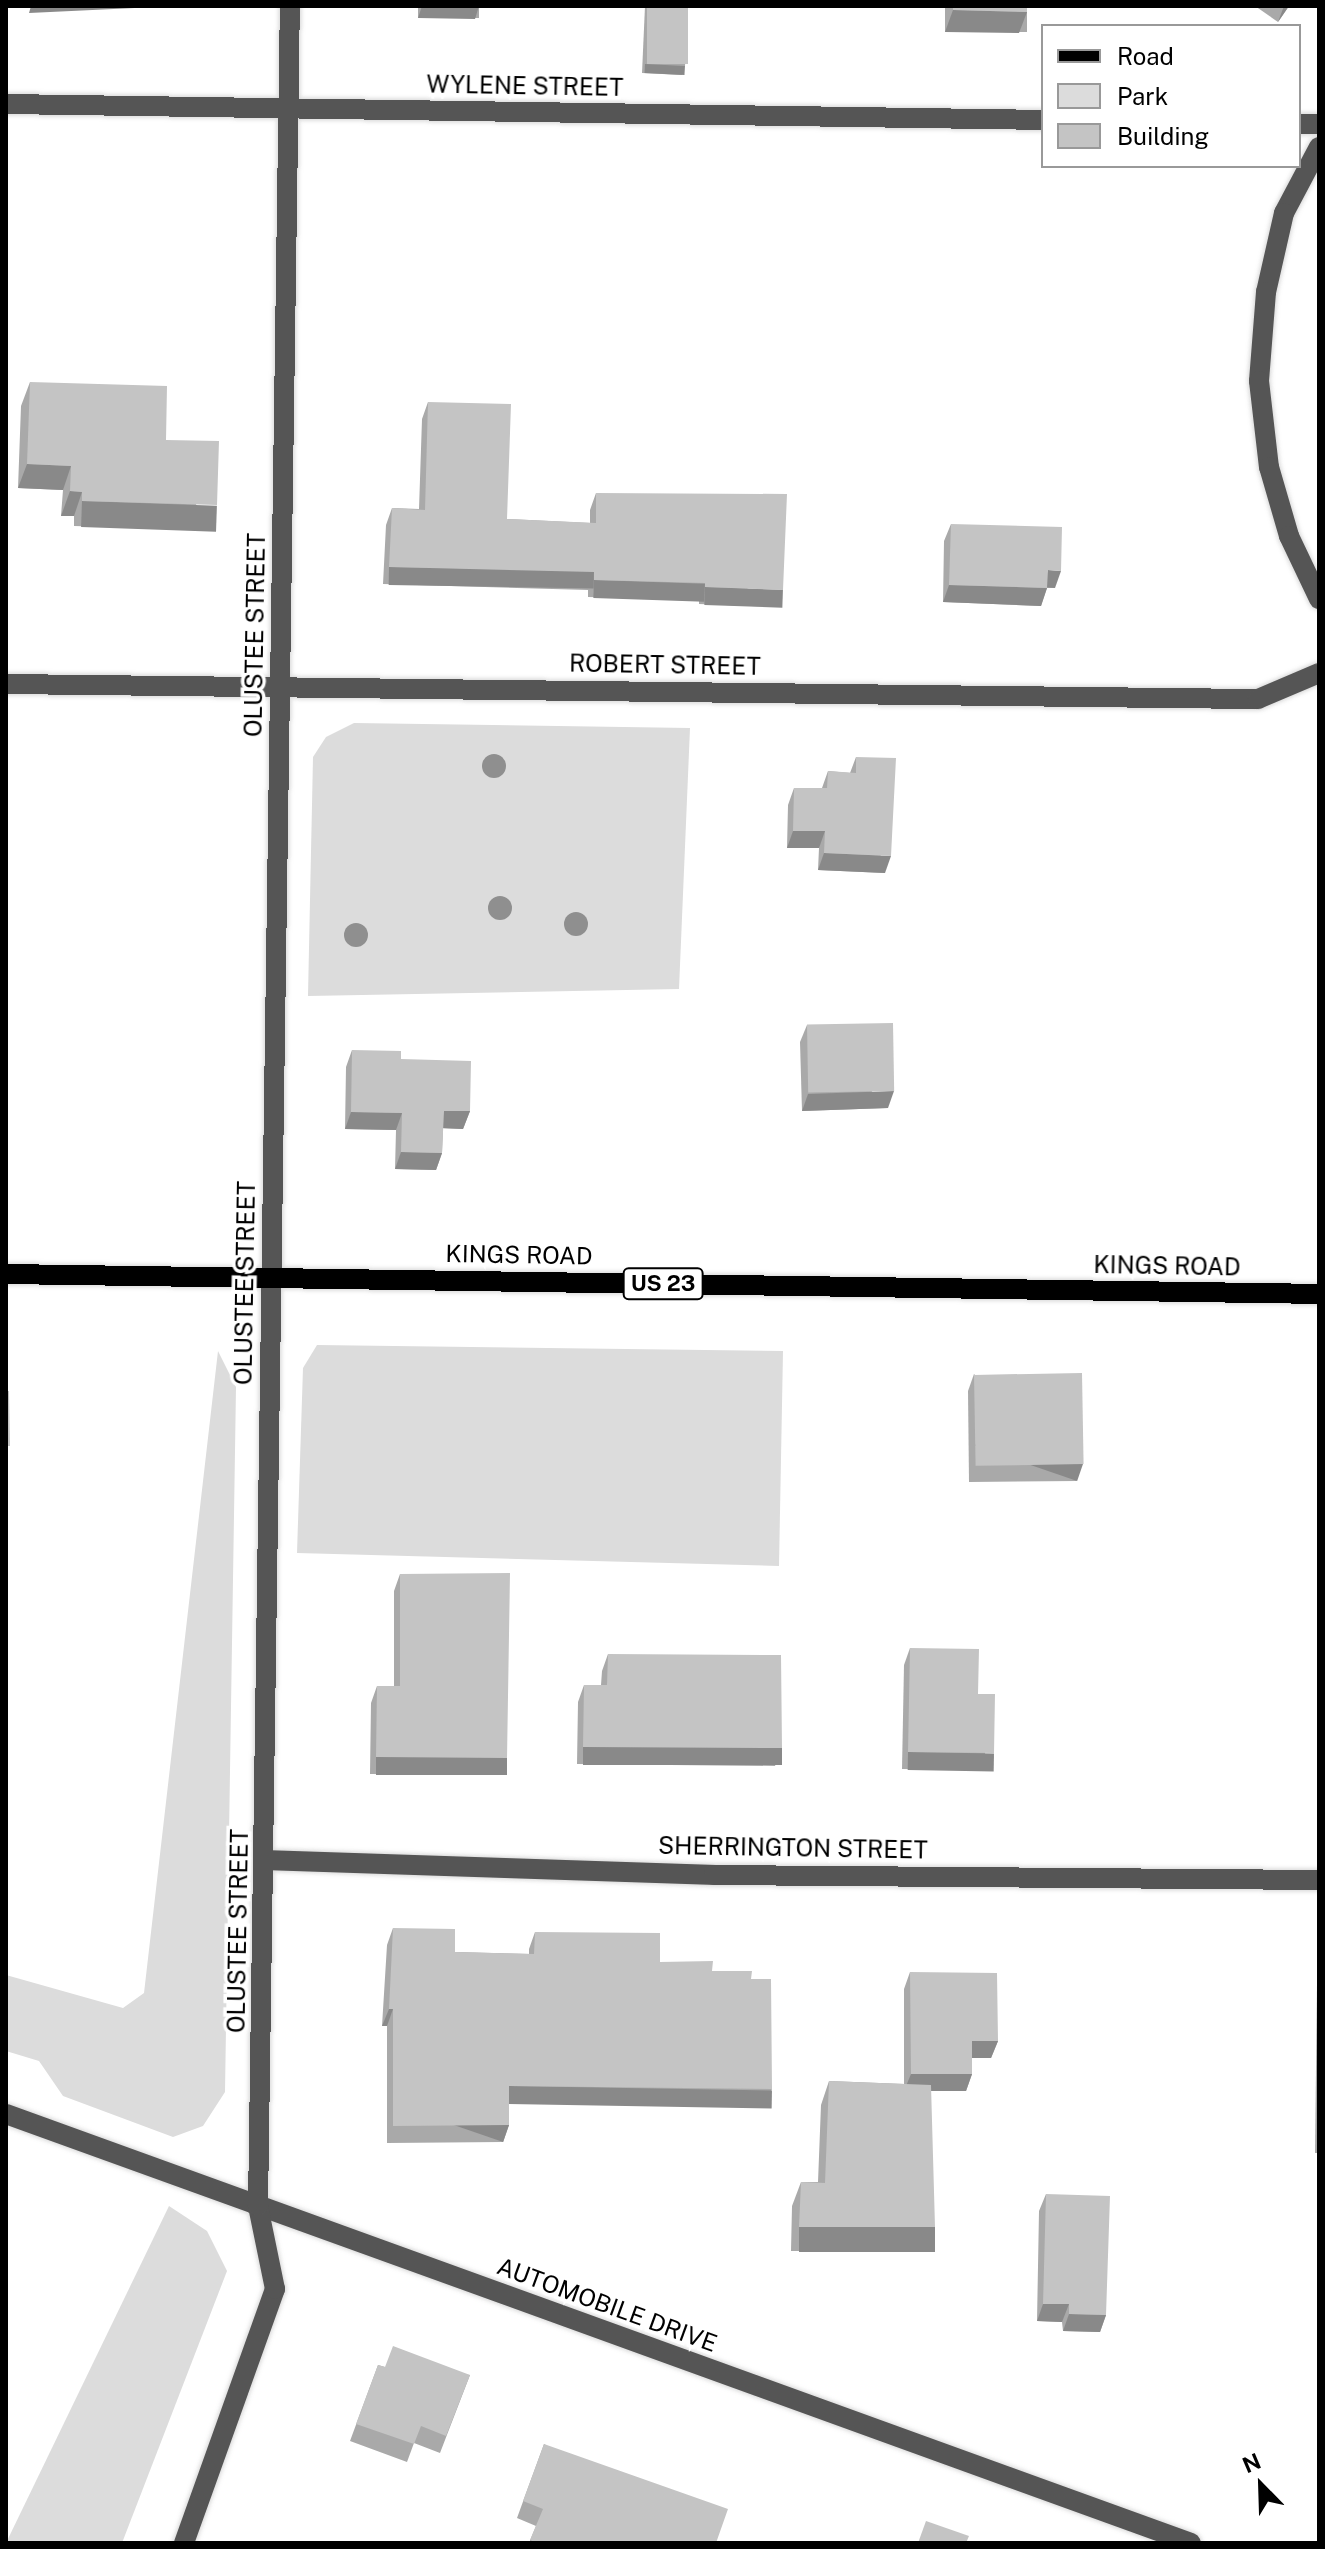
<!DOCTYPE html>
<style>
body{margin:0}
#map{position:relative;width:1325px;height:2549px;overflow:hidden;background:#fff;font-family:"Public Sans",sans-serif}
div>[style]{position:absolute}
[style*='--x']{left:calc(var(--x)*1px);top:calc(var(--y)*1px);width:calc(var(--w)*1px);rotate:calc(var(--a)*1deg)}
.green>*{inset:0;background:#dcdcdc}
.roads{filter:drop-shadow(0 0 2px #dbdbdb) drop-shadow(0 0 2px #dbdbdb)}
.minor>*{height:20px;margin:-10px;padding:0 10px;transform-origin:10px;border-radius:10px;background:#555}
.major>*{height:20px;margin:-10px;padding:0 10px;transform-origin:10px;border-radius:10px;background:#000}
.trees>*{width:24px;height:24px;margin:-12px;border-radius:50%;background:#8f8f8f}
.wall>*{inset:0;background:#a9a9a9;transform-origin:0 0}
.shaded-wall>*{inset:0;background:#898989;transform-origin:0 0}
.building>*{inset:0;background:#c4c4c4;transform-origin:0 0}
span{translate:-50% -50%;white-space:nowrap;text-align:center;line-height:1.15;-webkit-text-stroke:7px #fff;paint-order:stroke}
.shield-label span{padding:2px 6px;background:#fff;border:2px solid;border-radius:6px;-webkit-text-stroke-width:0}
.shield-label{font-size:22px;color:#000;font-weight:700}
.street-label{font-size:24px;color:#000}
.frame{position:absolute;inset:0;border:8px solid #000;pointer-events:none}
.legend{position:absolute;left:1041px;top:24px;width:260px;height:144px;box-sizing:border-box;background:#fff;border:2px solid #999;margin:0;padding:10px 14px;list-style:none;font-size:24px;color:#000}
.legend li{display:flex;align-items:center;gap:16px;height:40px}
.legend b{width:40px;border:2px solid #999}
.north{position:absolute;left:1221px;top:2445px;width:80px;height:80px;-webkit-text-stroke:6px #fff;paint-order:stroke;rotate:337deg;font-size:22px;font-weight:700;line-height:32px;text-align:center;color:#000}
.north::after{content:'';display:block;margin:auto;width:28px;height:36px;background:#000;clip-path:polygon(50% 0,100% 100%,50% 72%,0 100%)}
</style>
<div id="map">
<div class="green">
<i style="clip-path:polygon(354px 723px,690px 728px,679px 989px,308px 996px,313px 757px,326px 737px)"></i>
<i style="clip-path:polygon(317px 1345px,783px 1351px,779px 1566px,297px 1553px,303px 1368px)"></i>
<i style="clip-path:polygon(218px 1351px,236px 1387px,225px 2092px,203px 2126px,173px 2137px,63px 2096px,39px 2061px,6px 2051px,6px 1975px,123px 2008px,144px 1993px)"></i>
<i style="clip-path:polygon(169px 2206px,207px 2231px,227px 2271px,122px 2543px,6px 2543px)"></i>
</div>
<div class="roads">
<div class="minor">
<i style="--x:6;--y:104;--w:1037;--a:0.88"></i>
<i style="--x:1299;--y:124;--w:20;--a:0"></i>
<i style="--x:1319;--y:147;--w:75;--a:117.9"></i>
<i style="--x:1284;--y:213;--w:81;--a:102.8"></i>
<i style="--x:1266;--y:292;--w:89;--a:94.5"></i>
<i style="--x:1259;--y:381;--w:87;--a:83.4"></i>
<i style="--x:1269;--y:467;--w:72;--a:73.8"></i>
<i style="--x:1289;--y:536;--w:70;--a:64.5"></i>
<i style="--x:6;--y:684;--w:1252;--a:0.69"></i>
<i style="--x:1258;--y:699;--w:66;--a:-23.1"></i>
<i style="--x:266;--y:1860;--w:448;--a:1.9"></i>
<i style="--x:714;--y:1875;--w:605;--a:0.47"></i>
<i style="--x:6;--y:2114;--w:1260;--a:19.9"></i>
<i style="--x:184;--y:2543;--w:270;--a:-70.3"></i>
<i style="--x:275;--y:2289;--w:85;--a:-101.6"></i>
<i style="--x:258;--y:2206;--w:2200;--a:-89.17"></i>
</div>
<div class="major">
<i style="--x:6;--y:1274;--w:1313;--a:0.87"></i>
</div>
</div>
<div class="trees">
<i style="left:494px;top:766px"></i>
<i style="left:500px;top:908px"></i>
<i style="left:576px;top:924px"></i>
<i style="left:356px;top:935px"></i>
</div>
<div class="wall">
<i style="left:418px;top:6px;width:61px;height:12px"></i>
<i style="clip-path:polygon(645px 6px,688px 6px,685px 66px,682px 75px,642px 73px)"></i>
<i style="left:945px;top:6px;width:82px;height:26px"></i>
<i style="clip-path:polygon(1255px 6px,1289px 6px,1278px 22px)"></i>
<i style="clip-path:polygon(30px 382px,166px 440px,208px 530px,74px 526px,74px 516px,61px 516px,63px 490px,18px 488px,21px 406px)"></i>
<i style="clip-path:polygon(428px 402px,507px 519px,590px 523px,590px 510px,596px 493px,777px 607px,699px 604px,699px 600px,588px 597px,588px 590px,383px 584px,386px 525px,392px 508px,419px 509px,422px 419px)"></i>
<i style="clip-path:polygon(951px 524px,1055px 588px,1047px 588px,1041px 606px,943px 602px,944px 541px)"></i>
<i style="clip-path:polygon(856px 757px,885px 873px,818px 870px,819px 848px,787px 848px,788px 805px,794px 788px,822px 788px,828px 771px,850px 773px)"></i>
<i style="clip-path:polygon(807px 1025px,888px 1108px,802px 1111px,800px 1042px)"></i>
<i style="clip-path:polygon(352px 1050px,470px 1111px,463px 1129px,443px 1128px,442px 1153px,436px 1170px,395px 1169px,396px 1130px,345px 1129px,346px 1067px)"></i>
<i style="clip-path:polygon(974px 1374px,1077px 1481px,969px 1482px,968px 1391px)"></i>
<i style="clip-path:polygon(400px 1574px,501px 1775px,370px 1774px,371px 1703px,377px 1686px,394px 1686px,394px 1591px)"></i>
<i style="clip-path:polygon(910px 1648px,978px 1694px,987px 1770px,902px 1769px,904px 1665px)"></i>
<i style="clip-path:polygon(608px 1654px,782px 1748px,775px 1766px,577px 1764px,578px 1702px,584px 1685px,601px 1685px,602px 1671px)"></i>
<i style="clip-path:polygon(393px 1928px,455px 1952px,529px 1954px,529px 1949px,535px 1932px,660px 1962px,751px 1979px,772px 2089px,765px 2106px,509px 2103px,509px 2125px,503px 2142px,387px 2143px,387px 2026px,382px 2026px,387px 1945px)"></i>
<i style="clip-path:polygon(910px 1972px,998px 2041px,991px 2058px,972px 2058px,972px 2074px,966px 2091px,931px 2091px,927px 2251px,791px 2251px,792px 2206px,801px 2182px,818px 2182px,821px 2105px,829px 2081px,904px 2084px,904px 1989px)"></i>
<i style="clip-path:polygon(1319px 1979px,1319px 2153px,1315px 2153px,1317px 1984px)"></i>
<i style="clip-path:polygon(1046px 2194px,1106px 2315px,1100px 2332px,1063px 2331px,1062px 2322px,1037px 2321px,1039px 2211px)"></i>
<i style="clip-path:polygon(378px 2365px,385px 2367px,470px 2375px,440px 2453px,414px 2443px,407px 2462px,350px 2441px)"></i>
<i style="clip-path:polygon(544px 2444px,716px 2543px,529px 2543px,536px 2526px,517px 2518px)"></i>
</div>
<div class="shaded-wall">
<i style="clip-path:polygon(31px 6px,177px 6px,29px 13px)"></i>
<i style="clip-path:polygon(422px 6px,479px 6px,475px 19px,418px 18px)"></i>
<i style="clip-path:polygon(1284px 6px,1289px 6px,1278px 22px)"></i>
<i style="clip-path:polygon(953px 10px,1027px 12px,1019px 33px,945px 32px)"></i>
<i style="left:645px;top:64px;width:40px;height:9px;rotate:3deg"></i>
<i style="clip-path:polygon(27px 464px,71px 466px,63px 490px,18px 488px)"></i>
<i style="clip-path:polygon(70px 491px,82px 492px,74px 516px,61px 516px)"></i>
<i style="left:82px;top:501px;width:135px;height:26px;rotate:2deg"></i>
<i style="left:389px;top:567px;width:205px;height:18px;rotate:1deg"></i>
<i style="clip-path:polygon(1048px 570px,1061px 571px,1055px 588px,1042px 587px)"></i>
<i style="left:594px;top:580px;width:111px;height:18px;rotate:2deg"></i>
<i style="clip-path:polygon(949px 585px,1047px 588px,1041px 606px,943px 602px)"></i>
<i style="left:705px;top:587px;width:78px;height:18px;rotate:2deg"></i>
<i style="clip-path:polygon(793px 831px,825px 831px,819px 848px,787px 848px)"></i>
<i style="clip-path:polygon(824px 853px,891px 856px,885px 873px,818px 870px)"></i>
<i style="clip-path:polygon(894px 1091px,888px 1108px,802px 1111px,808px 1094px)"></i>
<i style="clip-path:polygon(444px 1111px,470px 1111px,463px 1129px,438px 1128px)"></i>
<i style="clip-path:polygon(351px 1112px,402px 1113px,396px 1130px,345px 1129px)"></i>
<i style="clip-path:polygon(401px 1152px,442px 1153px,436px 1170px,395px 1169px)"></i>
<i style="left:1083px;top:1464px;width:18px;height:108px;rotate:109deg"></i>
<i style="left:583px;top:1747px;width:199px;height:18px"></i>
<i style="left:908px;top:1752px;width:86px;height:18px;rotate:1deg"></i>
<i style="left:376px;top:1757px;width:131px;height:18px"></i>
<i style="clip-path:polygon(389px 2009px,393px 2009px,387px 2026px,382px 2026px)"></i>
<i style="clip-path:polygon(972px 2041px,998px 2041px,991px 2058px,965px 2058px)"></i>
<i style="clip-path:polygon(911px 2074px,972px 2074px,966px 2091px,904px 2091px)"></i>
<i style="left:509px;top:2086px;width:263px;height:18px;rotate:1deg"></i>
<i style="left:509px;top:2125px;width:18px;height:116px;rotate:109deg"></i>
<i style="left:799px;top:2227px;width:136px;height:25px"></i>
<i style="clip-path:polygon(1043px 2304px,1069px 2304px,1062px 2322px,1037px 2321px)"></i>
<i style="clip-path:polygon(1069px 2314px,1106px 2315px,1100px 2332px,1063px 2331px)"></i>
</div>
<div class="building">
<i style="left:647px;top:6px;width:41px;height:58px"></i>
<i style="clip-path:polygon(953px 6px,1027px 6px,1027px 12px,953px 10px)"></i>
<i style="clip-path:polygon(30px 382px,167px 386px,166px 440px,219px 441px,217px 505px,82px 501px,82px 492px,70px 491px,71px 466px,27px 464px)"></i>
<i style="clip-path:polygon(428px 402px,511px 404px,507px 519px,596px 523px,596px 493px,787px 494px,783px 590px,705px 587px,705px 583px,594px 580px,594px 572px,389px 567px,392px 508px,425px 510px)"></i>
<i style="clip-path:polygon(951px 524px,1062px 527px,1061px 571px,1048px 570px,1047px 588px,949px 585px)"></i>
<i style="clip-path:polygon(856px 757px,896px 758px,891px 856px,824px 853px,825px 831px,793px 831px,794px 788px,827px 788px,828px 771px,856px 773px)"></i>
<i style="left:893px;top:1023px;width:68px;height:86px;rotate:89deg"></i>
<i style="clip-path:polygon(352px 1050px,401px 1051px,401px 1059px,471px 1061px,470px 1111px,444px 1111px,442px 1153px,401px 1152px,402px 1113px,351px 1112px)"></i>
<i style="left:1082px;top:1373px;width:91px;height:108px;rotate:89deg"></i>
<i style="clip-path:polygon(6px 1391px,9px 1391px,10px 1446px,6px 1446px)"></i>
<i style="clip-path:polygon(510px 1573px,507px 1758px,376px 1757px,377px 1686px,400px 1686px,400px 1574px)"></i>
<i style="clip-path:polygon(910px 1648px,979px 1649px,978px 1694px,995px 1694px,994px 1753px,908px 1752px)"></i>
<i style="clip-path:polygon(608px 1654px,781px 1655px,782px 1748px,583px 1747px,584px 1685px,607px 1685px)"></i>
<i style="clip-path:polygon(393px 1928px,455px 1929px,455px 1952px,534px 1954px,535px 1932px,660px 1933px,660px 1962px,713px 1961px,712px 1971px,752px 1971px,751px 1979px,771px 1979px,772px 2089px,509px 2086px,509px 2125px,393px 2126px,393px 2009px,389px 2009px)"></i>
<i style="clip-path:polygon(910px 1972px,997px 1973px,998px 2041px,972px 2041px,972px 2074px,911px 2074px)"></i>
<i style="clip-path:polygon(829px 2081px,931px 2085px,935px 2227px,799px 2227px,801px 2182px,825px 2183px)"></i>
<i style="clip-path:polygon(1046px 2194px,1110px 2196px,1106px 2315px,1069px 2314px,1069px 2304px,1043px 2304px)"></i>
<i style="clip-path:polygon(393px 2346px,470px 2375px,446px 2436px,421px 2426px,414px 2444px,356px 2424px,378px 2365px,385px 2367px)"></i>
<i style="clip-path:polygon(544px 2444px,728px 2509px,716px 2543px,537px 2543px,530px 2540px,543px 2509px,523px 2501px)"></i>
<i style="clip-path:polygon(926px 2521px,969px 2536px,966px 2543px,918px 2543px)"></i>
</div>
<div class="shield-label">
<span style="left:663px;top:1284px">US 23</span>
</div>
<div class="street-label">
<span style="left:525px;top:86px;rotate:1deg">WYLENE STREET</span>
<span style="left:255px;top:635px;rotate:-89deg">OLUSTEE STREET</span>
<span style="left:665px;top:665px;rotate:1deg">ROBERT STREET</span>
<span style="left:519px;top:1255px;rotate:1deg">KINGS ROAD</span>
<span style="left:1167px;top:1266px;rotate:1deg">KINGS ROAD</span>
<span style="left:245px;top:1283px;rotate:-89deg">OLUSTEE STREET</span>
<span style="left:793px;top:1848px;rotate:1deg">SHERRINGTON STREET</span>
<span style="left:238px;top:1931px;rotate:-89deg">OLUSTEE STREET</span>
<span style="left:607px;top:2305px;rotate:20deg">AUTOMOBILE DRIVE</span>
</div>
<div class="frame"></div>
<ul class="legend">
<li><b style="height:10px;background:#000"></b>Road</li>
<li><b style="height:22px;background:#dcdcdc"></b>Park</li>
<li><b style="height:22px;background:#c4c4c4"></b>Building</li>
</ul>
<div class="north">N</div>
</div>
